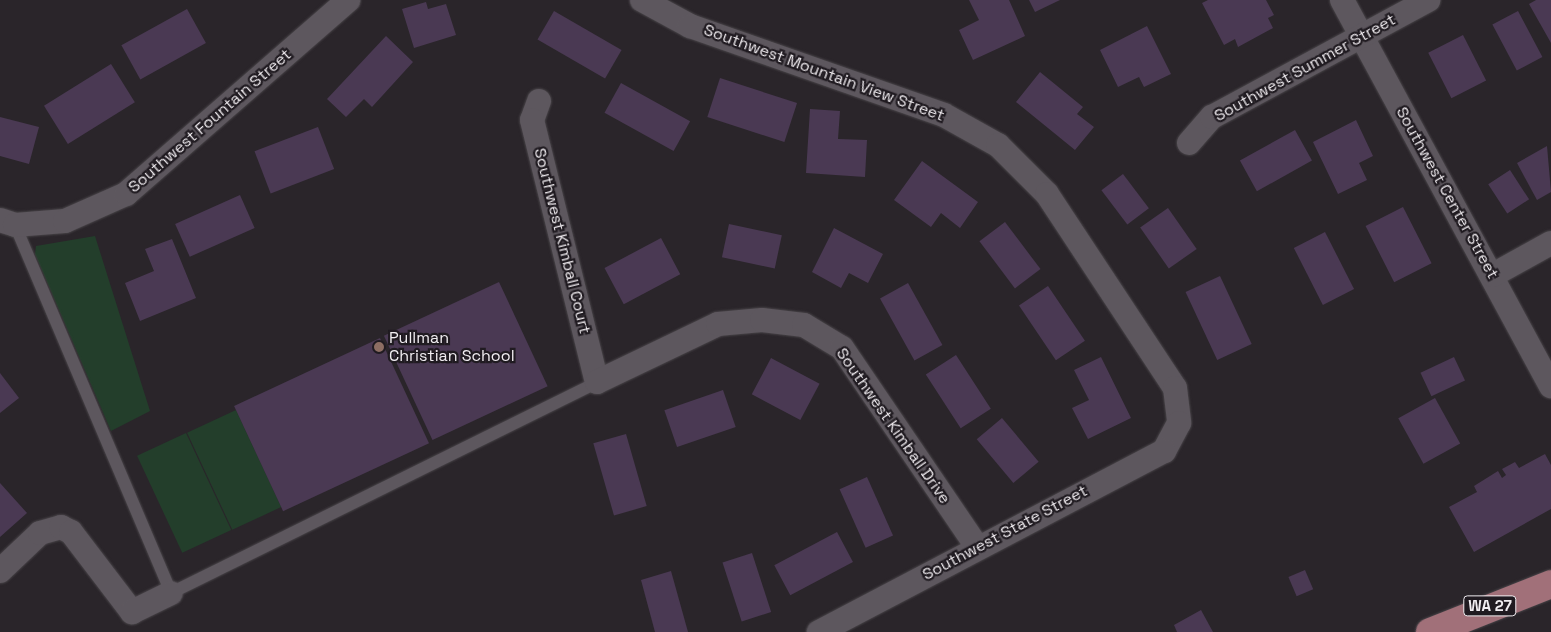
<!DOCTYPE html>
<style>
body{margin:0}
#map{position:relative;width:1551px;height:632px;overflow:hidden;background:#2a252a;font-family:"Space Grotesk",sans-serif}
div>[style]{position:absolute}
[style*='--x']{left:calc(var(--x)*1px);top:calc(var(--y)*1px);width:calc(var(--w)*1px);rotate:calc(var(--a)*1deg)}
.green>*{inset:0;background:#233e2b;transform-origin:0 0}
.building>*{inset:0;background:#4a3953;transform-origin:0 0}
.roads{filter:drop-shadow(0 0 1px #484448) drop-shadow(0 0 1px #484448)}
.lane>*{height:12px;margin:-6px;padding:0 6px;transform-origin:6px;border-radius:6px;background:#5d575e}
.street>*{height:24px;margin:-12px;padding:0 12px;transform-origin:12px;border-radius:12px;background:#5d575e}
.primary>*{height:28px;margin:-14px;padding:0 14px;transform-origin:14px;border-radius:14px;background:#a17079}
.dots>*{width:14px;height:14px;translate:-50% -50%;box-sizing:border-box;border:2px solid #201b21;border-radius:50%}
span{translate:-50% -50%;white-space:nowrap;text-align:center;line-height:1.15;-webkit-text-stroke:4.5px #201b21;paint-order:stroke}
.shield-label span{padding:1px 4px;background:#201b21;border:1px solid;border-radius:4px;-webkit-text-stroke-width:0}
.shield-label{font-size:15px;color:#f1edf1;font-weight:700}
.street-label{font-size:16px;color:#f1edf1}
.poi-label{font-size:16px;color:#f1edf1}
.left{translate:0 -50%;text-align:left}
</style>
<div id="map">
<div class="green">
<i style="clip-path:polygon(95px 236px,150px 411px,111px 431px,35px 254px,36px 246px)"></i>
<i style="left:236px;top:410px;width:107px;height:54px;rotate:65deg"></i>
<i style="left:186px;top:433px;width:107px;height:54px;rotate:65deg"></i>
</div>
<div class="building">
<i style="clip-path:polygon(969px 0,1009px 0,1025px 36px,973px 60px,959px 30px,979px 20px)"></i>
<i style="clip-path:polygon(1029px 0,1060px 0,1035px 12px)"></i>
<i style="clip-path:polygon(1208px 0,1266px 0,1274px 15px,1268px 18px,1273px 28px,1238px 47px,1235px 39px,1224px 45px,1202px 3px)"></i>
<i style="clip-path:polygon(1536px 0,1551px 0,1551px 43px,1529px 4px)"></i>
<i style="clip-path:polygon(426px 2px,428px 9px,446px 4px,456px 35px,414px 48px,402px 9px)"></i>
<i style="left:187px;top:9px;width:39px;height:75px;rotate:61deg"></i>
<i style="left:554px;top:11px;width:78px;height:33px;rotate:30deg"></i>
<i style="left:1518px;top:11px;width:52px;height:29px;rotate:62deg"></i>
<i style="clip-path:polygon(1147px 26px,1171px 74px,1144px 87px,1139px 77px,1118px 87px,1100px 50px)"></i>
<i style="left:1463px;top:35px;width:51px;height:39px;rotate:63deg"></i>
<i style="clip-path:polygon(386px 36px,413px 62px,372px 107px,364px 99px,346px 117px,327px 99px)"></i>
<i style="left:111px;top:64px;width:45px;height:79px;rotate:58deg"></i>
<i style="clip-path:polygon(1040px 72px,1083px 107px,1077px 114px,1094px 127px,1075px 150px,1016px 102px)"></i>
<i style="left:720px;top:78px;width:81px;height:41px;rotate:18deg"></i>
<i style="left:621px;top:83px;width:79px;height:34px;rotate:29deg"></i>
<i style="clip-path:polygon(810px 109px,840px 111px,838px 139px,867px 140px,865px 177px,806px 173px)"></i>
<i style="clip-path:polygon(0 117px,39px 127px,29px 164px,0 156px)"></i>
<i style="clip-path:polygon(1356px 120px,1373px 156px,1359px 163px,1367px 180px,1338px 194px,1313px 142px)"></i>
<i style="left:318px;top:127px;width:45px;height:68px;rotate:69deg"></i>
<i style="left:1295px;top:130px;width:35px;height:63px;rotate:61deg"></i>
<i style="clip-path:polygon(1547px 146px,1551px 192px,1537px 200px,1517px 163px)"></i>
<i style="clip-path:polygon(922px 161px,978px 202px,960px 228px,941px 213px,931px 227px,894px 200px)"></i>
<i style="left:1510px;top:170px;width:35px;height:26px;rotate:57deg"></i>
<i style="left:1123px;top:174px;width:43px;height:27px;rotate:53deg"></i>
<i style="left:240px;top:195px;width:36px;height:71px;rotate:66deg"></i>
<i style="left:1403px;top:207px;width:63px;height:42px;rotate:63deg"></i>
<i style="left:1168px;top:208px;width:50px;height:34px;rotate:55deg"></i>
<i style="left:1005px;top:222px;width:59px;height:32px;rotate:53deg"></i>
<i style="left:729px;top:224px;width:54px;height:34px;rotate:12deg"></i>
<i style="clip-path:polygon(834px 228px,883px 254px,868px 283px,849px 273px,841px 288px,812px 272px)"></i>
<i style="left:1325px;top:232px;width:64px;height:35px;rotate:63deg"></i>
<i style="left:661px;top:238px;width:41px;height:64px;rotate:62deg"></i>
<i style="clip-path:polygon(172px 239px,196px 298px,140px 321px,125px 283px,154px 271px,145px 249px)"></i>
<i style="left:1220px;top:276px;width:75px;height:38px;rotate:65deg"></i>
<i style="left:499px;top:282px;width:115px;height:127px;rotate:65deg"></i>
<i style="left:908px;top:283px;width:71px;height:32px;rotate:61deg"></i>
<i style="left:1048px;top:286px;width:66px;height:35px;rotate:56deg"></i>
<i style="left:380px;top:338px;width:116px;height:161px;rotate:65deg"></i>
<i style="left:956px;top:355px;width:64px;height:36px;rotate:57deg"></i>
<i style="clip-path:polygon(1101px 357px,1131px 418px,1088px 439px,1072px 408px,1089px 400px,1074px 370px)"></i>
<i style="left:1454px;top:357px;width:26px;height:37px;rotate:65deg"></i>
<i style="left:771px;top:358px;width:55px;height:41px;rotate:28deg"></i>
<i style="clip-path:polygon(0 373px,19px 398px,0 413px)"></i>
<i style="left:723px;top:390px;width:39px;height:62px;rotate:71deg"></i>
<i style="left:1435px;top:398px;width:52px;height:42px;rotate:61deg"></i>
<i style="left:1002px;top:418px;width:57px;height:33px;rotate:50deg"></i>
<i style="left:626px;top:434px;width:75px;height:34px;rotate:74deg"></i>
<i style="clip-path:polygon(1545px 454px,1551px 465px,1551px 509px,1474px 552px,1449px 507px,1477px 492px,1474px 486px,1498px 471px,1502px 478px,1506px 475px,1502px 469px,1515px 462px,1519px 468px)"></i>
<i style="left:867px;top:477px;width:64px;height:30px;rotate:66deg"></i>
<i style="clip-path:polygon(0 483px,27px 513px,0 537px)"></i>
<i style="left:837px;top:532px;width:34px;height:71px;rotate:62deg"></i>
<i style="left:752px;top:553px;width:62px;height:31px;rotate:72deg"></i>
<i style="left:1305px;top:570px;width:21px;height:18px;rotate:67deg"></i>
<i style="clip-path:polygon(671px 571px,688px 632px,655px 632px,641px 580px)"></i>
<i style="clip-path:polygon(1201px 610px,1213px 632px,1177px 632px,1174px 625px)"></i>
</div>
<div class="roads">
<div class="lane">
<i style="--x:15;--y:225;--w:400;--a:67"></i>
<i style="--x:171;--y:593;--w:475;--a:-26.3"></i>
</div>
<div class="street">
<i style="--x:642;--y:0;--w:55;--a:28.4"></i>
<i style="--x:690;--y:26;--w:269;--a:19.3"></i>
<i style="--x:944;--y:115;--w:62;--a:29.1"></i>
<i style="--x:998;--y:145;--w:69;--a:45"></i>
<i style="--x:1047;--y:194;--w:232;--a:56.6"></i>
<i style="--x:1175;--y:388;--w:35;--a:83"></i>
<i style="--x:1179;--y:423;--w:32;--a:118"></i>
<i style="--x:1164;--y:451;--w:390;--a:152.3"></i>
<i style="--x:1342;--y:0;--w:439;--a:61.6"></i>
<i style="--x:539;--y:101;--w:20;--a:110"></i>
<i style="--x:532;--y:120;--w:270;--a:76.1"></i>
<i style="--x:597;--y:382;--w:134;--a:-25.6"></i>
<i style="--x:718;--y:324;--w:44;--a:-5.2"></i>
<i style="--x:762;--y:320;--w:42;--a:6.8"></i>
<i style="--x:804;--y:325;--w:44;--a:31.2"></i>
<i style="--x:842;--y:348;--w:240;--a:55.8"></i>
<i style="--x:1189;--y:143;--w:35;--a:-49"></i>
<i style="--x:1212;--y:117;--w:246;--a:-28.4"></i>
<i style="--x:0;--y:220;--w:16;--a:18"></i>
<i style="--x:15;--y:225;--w:50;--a:-4.6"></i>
<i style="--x:65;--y:221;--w:67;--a:-23.9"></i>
<i style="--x:126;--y:194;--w:295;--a:-41.1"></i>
<i style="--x:1493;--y:275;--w:66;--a:-28.9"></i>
<i style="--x:0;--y:571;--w:55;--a:-43.5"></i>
<i style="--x:40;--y:533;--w:22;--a:-16"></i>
<i style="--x:61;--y:527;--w:11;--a:27"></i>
<i style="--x:71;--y:532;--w:101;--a:52.7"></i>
<i style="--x:132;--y:612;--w:43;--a:-26"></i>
</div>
<div class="primary">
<i style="--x:1430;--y:632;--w:130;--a:-21.6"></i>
</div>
</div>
<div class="dots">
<i style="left:379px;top:347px;background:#8d6e63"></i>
</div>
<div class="shield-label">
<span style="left:1490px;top:606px">WA 27</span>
</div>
<div class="street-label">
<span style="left:1305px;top:68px;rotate:-29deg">Southwest Summer Street</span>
<span style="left:824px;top:73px;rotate:20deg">Southwest Mountain View Street</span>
<span style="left:210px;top:121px;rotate:-41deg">Southwest Fountain Street</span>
<span style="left:1447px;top:193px;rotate:61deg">Southwest Center Street</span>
<span style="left:562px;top:241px;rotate:76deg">Southwest Kimball Court</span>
<span style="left:893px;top:426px;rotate:55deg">Southwest Kimball Drive</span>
<span style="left:1005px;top:533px;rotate:-28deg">Southwest State Street</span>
</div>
<div class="poi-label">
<span class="left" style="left:389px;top:347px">Pullman<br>Christian School</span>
</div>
</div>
